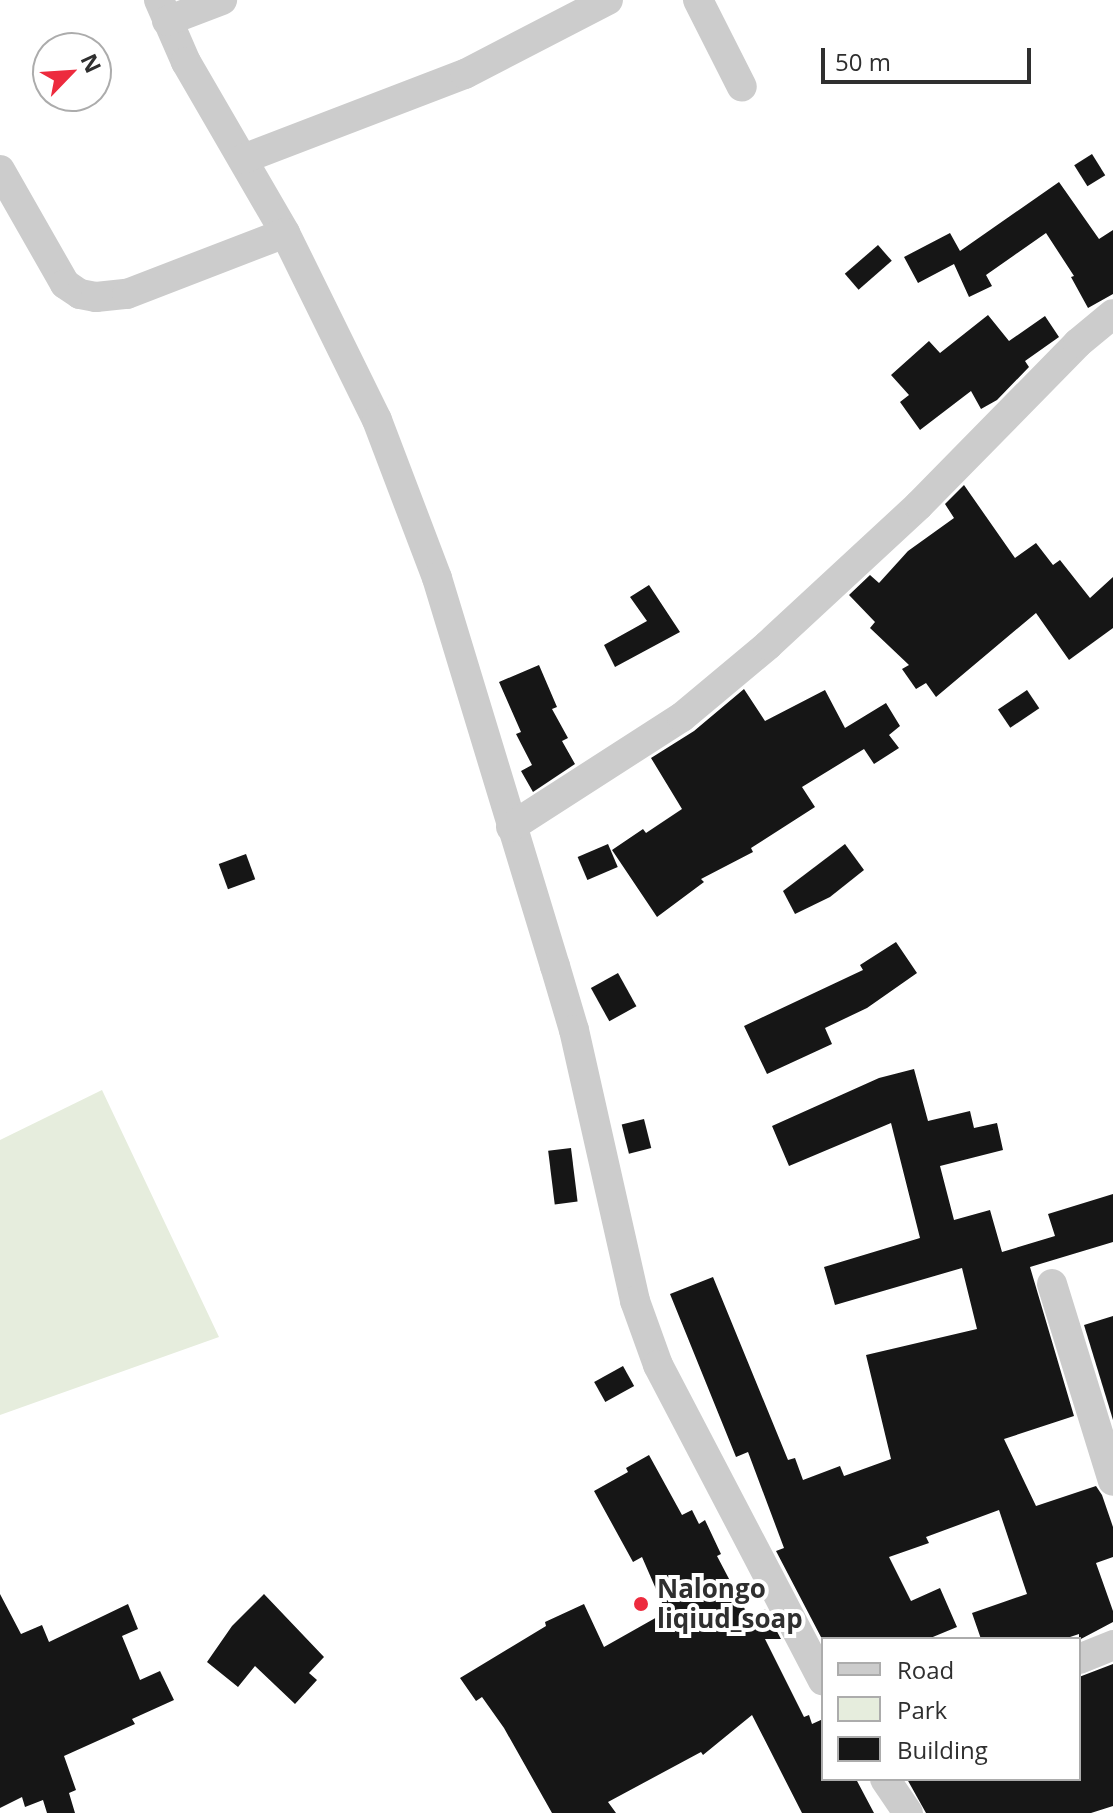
<!DOCTYPE html>
<style>
body{margin:0}
#map{position:relative;width:1113px;height:1813px;overflow:hidden;background:#fff;font-family:"Open Sans",sans-serif}
div>[style]{position:absolute}
[style*='--x']{left:calc(var(--x)*1px);top:calc(var(--y)*1px);width:calc(var(--w)*1px);rotate:calc(var(--a)*1deg)}
.green>*{inset:0;background:#e6eddd}
.building>*{inset:0;background:#161616;transform-origin:0 0}
.street>*{height:30px;margin:-15px;padding:0 15px;transform-origin:15px;border-radius:15px;background:#ccc}
.dots>*{width:22px;height:22px;translate:-50% -50%;box-sizing:border-box;border:4px solid #fff;border-radius:50%}
span{translate:-50% -50%;white-space:nowrap;text-align:center;line-height:1.15;-webkit-text-stroke:8px #fff;paint-order:stroke}
.poi-label{font-size:26px;color:#2f2f2f;font-weight:700}
.left{translate:0 -50%;text-align:left}
.legend{position:absolute;left:821px;top:1637px;width:260px;height:144px;box-sizing:border-box;background:#fff;border:2px solid #acacac;margin:0;padding:10px 14px;list-style:none;font-size:24px;color:#2f2f2f}
.legend li{display:flex;align-items:center;gap:16px;height:40px}
.legend b{width:40px;border:2px solid #acacac}
.north{position:absolute;left:32px;top:32px;width:80px;height:80px;box-sizing:border-box;background:#fff;border:2px solid #acacac;border-radius:50%;rotate:65deg;font-size:22px;font-weight:700;line-height:32px;text-align:center;color:#2f2f2f}
.north::after{content:'';display:block;margin:auto;width:28px;height:36px;background:#ed2b3e;clip-path:polygon(50% 0,100% 100%,50% 72%,0 100%)}
.scale{position:absolute;left:821px;top:48px;width:210px;height:36px;box-sizing:border-box;border:4px solid #2f2f2f;border-top:0;padding-left:10px;font-size:24px;line-height:28px;white-space:nowrap;color:#2f2f2f;-webkit-text-stroke:6px #fff;paint-order:stroke}
</style>
<div id="map">
<div class="green">
<i style="clip-path:polygon(102px 1090px,219px 1337px,0 1415px,0 1140px)"></i>
</div>
<div class="building">
<i style="left:1092px;top:154px;width:25px;height:21px;rotate:58deg"></i>
<i style="clip-path:polygon(1059px 182px,1099px 239px,1113px 230px,1113px 294px,1088px 308px,1071px 277px,1074px 276px,1046px 233px,986px 275px,992px 286px,969px 297px,954px 264px,918px 283px,904px 257px,950px 233px,960px 251px)"></i>
<i style="left:878px;top:245px;width:21px;height:44px;rotate:49deg"></i>
<i style="clip-path:polygon(988px 315px,1009px 341px,1045px 316px,1059px 337px,1025px 361px,1029px 367px,997px 400px,981px 409px,971px 391px,920px 430px,900px 402px,909px 395px,891px 375px,929px 341px,940px 353px)"></i>
<i style="clip-path:polygon(964px 485px,1015px 558px,1036px 543px,1053px 565px,1060px 560px,1090px 598px,1113px 577px,1113px 628px,1069px 660px,1036px 613px,936px 697px,926px 683px,916px 689px,902px 669px,909px 665px,870px 628px,875px 622px,849px 595px,870px 575px,879px 583px,908px 551px,954px 518px,945px 504px)"></i>
<i style="clip-path:polygon(649px 585px,680px 632px,615px 667px,604px 645px,647px 621px,630px 597px)"></i>
<i style="clip-path:polygon(539px 665px,557px 707px,552px 709px,568px 738px,562px 741px,575px 764px,533px 792px,521px 771px,532px 765px,516px 734px,521px 732px,499px 682px)"></i>
<i style="clip-path:polygon(744px 689px,765px 721px,825px 690px,845px 728px,886px 703px,900px 726px,889px 735px,899px 748px,874px 764px,864px 749px,802px 787px,815px 807px,751px 848px,753px 852px,701px 879px,704px 882px,657px 917px,612px 850px,643px 829px,646px 833px,682px 809px,651px 758px,694px 731px)"></i>
<i style="left:1027px;top:690px;width:22px;height:35px;rotate:56deg"></i>
<i style="left:608px;top:844px;width:25px;height:33px;rotate:67deg"></i>
<i style="clip-path:polygon(845px 844px,864px 870px,830px 897px,795px 914px,783px 891px)"></i>
<i style="left:246px;top:854px;width:27px;height:29px;rotate:70deg"></i>
<i style="clip-path:polygon(896px 942px,917px 973px,867px 1008px,825px 1028px,832px 1044px,767px 1074px,744px 1026px,863px 970px,860px 965px)"></i>
<i style="left:618px;top:973px;width:38px;height:31px;rotate:61deg"></i>
<i style="clip-path:polygon(914px 1069px,928px 1121px,970px 1111px,974px 1128px,997px 1123px,1003px 1150px,940px 1166px,954px 1220px,990px 1210px,1002px 1252px,1055px 1236px,1048px 1214px,1113px 1194px,1113px 1242px,1030px 1267px,1074px 1416px,1004px 1439px,1036px 1506px,1096px 1486px,1102px 1495px,1113px 1527px,1113px 1557px,1096px 1563px,1113px 1611px,1113px 1622px,1079px 1640px,1079px 1634px,1064px 1639px,981px 1639px,972px 1613px,1027px 1594px,999px 1510px,926px 1537px,929px 1543px,889px 1557px,911px 1601px,940px 1588px,957px 1627px,928px 1639px,822px 1639px,776px 1551px,784px 1548px,748px 1452px,736px 1457px,670px 1294px,713px 1277px,788px 1460px,795px 1458px,803px 1480px,840px 1466px,844px 1476px,891px 1459px,866px 1355px,977px 1329px,962px 1268px,835px 1305px,824px 1267px,920px 1238px,891px 1123px,789px 1166px,772px 1126px,879px 1078px)"></i>
<i style="left:644px;top:1119px;width:30px;height:23px;rotate:76deg"></i>
<i style="left:571px;top:1148px;width:54px;height:23px;rotate:83deg"></i>
<i style="clip-path:polygon(1113px 1316px,1113px 1420px,1084px 1325px)"></i>
<i style="left:623px;top:1366px;width:23px;height:33px;rotate:61deg"></i>
<i style="clip-path:polygon(649px 1455px,682px 1515px,692px 1510px,699px 1524px,705px 1520px,721px 1554px,717px 1556px,749px 1617px,765px 1609px,781px 1639px,765px 1639px,804px 1717px,809px 1715px,812px 1724px,823px 1719px,823px 1779px,856px 1779px,874px 1813px,802px 1813px,752px 1715px,703px 1755px,701px 1752px,608px 1802px,616px 1813px,552px 1813px,504px 1728px,482px 1697px,476px 1701px,460px 1678px,546px 1626px,545px 1622px,584px 1604px,604px 1647px,666px 1612px,642px 1557px,633px 1562px,594px 1491px,628px 1472px,626px 1468px)"></i>
<i style="clip-path:polygon(0 1594px,21px 1634px,42px 1625px,49px 1642px,128px 1604px,138px 1629px,122px 1636px,140px 1680px,160px 1671px,174px 1700px,132px 1719px,135px 1724px,64px 1756px,76px 1790px,69px 1793px,75px 1813px,47px 1813px,43px 1800px,25px 1807px,22px 1797px,0 1808px)"></i>
<i style="clip-path:polygon(264px 1594px,324px 1657px,309px 1673px,317px 1680px,295px 1704px,255px 1666px,238px 1687px,207px 1662px,232px 1626px)"></i>
<i style="clip-path:polygon(1113px 1664px,1113px 1806px,1091px 1813px,926px 1813px,907px 1779px,1079px 1779px,1079px 1677px)"></i>
</div>
<div class="street">
<i style="--x:159;--y:0;--w:68;--a:66.5"></i>
<i style="--x:186;--y:62;--w:198;--a:59.9"></i>
<i style="--x:285;--y:233;--w:208;--a:63.8"></i>
<i style="--x:377;--y:420;--w:169;--a:69.2"></i>
<i style="--x:437;--y:578;--w:406;--a:73.1"></i>
<i style="--x:555;--y:966;--w:67;--a:73.5"></i>
<i style="--x:574;--y:1030;--w:278;--a:77.3"></i>
<i style="--x:635;--y:1301;--w:68;--a:70.2"></i>
<i style="--x:658;--y:1365;--w:356;--a:62.4"></i>
<i style="--x:698;--y:0;--w:97;--a:63.2"></i>
<i style="--x:167;--y:21;--w:59;--a:-20.9"></i>
<i style="--x:243;--y:159;--w:238;--a:-21"></i>
<i style="--x:465;--y:74;--w:161;--a:-27.4"></i>
<i style="--x:0;--y:170;--w:131;--a:60.3"></i>
<i style="--x:65;--y:284;--w:18;--a:34"></i>
<i style="--x:80;--y:294;--w:16;--a:11"></i>
<i style="--x:96;--y:297;--w:31;--a:-6"></i>
<i style="--x:127;--y:294;--w:169;--a:-21.1"></i>
<i style="--x:511;--y:827;--w:203;--a:-32.8"></i>
<i style="--x:682;--y:717;--w:112;--a:-39.9"></i>
<i style="--x:768;--y:645;--w:206;--a:-42.8"></i>
<i style="--x:919;--y:505;--w:227;--a:-45.5"></i>
<i style="--x:1078;--y:343;--w:45;--a:-39.6"></i>
<i style="--x:1052;--y:1284;--w:206;--a:72.8"></i>
<i style="--x:1079;--y:1659;--w:37;--a:-22"></i>
<i style="--x:885;--y:1779;--w:41;--a:55.9"></i>
</div>
<div class="dots">
<i style="left:641px;top:1604px;background:#ed2b3e"></i>
</div>
<div class="poi-label">
<span class="left" style="left:657px;top:1604px">Nalongo<br>liqiud_soap</span>
</div>
<ul class="legend">
<li><b style="height:10px;background:#ccc"></b>Road</li>
<li><b style="height:22px;background:#e6eddd"></b>Park</li>
<li><b style="height:22px;background:#161616"></b>Building</li>
</ul>
<div class="north">N</div>
<div class="scale">50 m</div>
</div>
